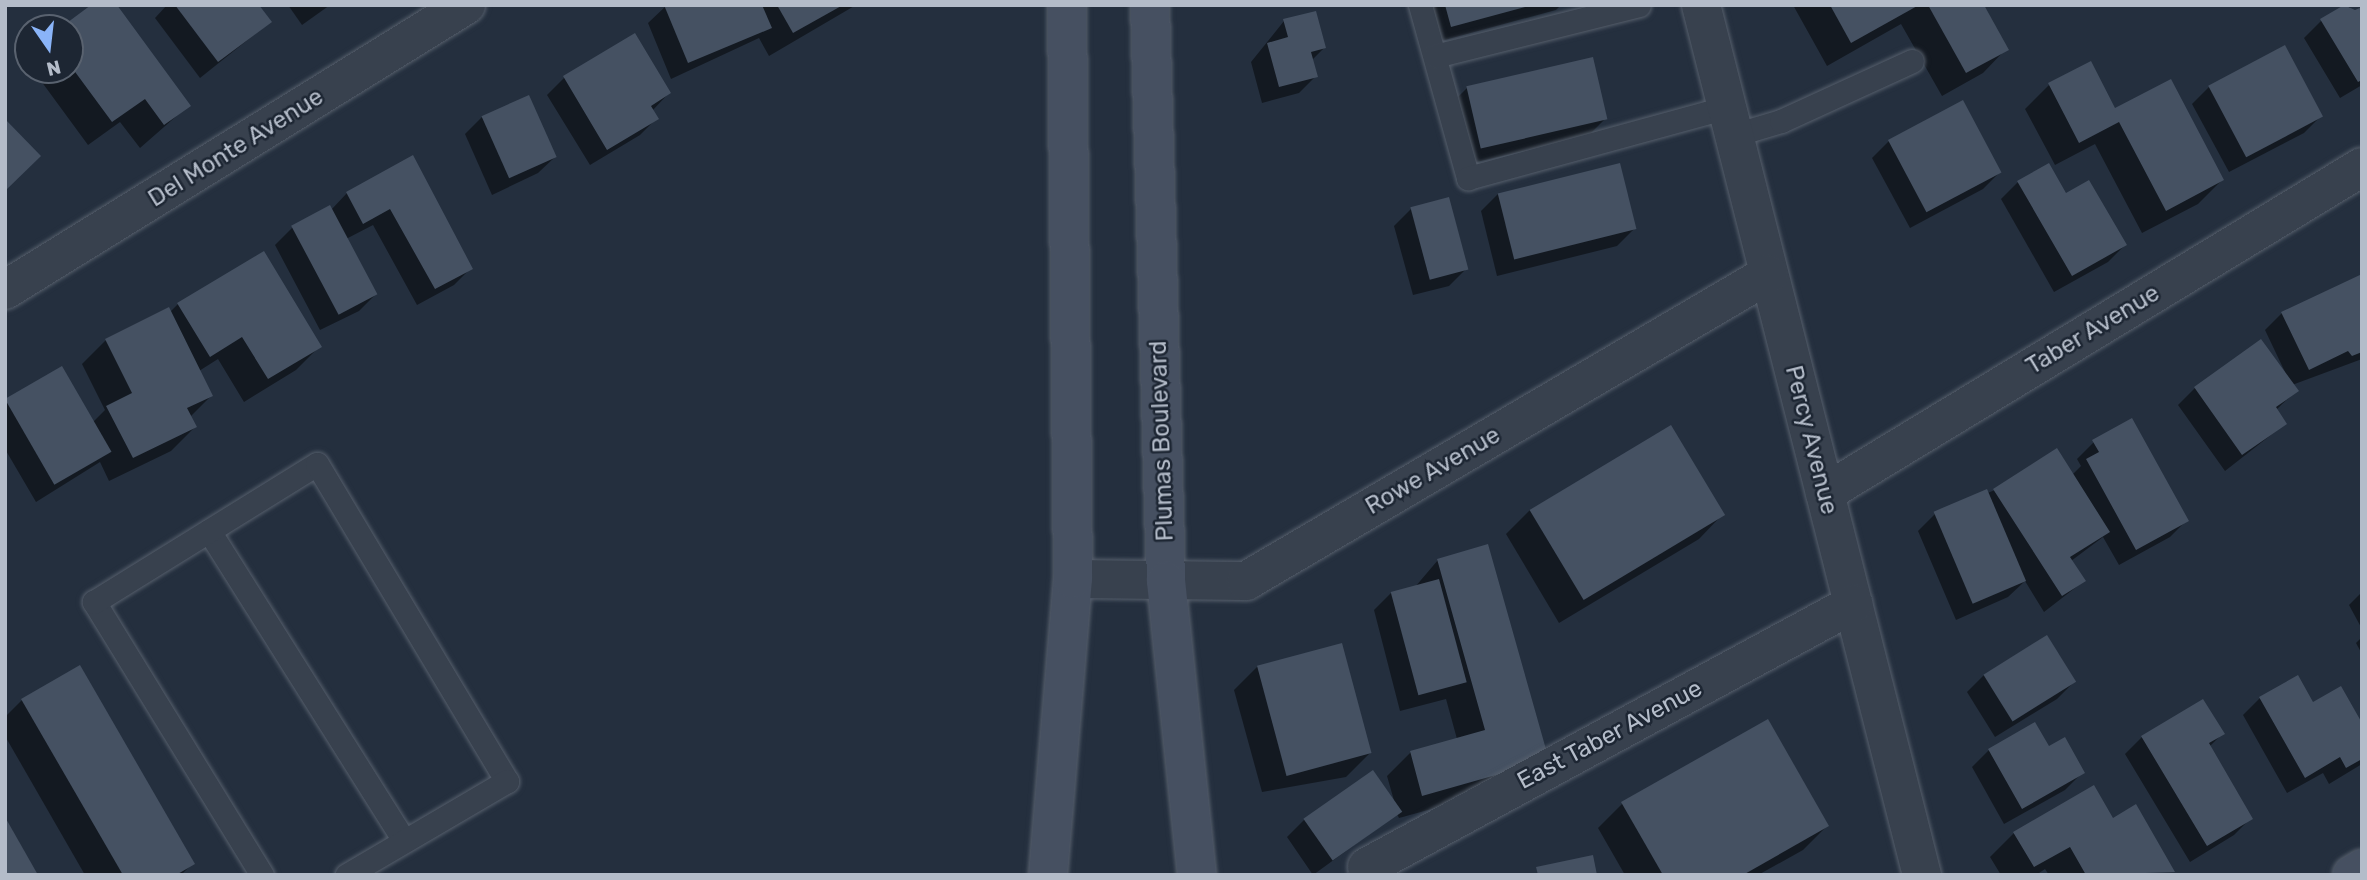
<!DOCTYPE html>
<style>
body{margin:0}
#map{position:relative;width:2367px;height:880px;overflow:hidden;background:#242f3e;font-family:Rubik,sans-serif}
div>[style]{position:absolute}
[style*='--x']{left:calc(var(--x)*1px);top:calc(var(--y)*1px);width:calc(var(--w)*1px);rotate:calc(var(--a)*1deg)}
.shadow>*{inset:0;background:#0007}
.building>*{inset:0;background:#455162;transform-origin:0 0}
.roads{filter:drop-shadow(0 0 2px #565f6c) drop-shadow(0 0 2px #565f6c)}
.lane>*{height:23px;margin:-11.5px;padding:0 11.5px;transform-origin:11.5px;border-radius:11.5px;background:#38414e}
.street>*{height:38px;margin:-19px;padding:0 19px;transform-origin:19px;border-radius:19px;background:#38414e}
.secondary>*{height:38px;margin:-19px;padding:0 19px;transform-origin:19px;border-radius:19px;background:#465061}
span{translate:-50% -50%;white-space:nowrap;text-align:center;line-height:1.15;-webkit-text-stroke:5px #1d2633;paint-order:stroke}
.street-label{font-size:24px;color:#b4bcc9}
.frame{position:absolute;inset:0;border:7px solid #b4bcc9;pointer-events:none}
.north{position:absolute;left:14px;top:14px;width:70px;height:70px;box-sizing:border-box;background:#1d2633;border:2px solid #59626f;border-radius:50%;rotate:166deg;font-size:19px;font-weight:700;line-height:28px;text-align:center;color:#b4bcc9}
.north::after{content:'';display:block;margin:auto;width:24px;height:32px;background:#8ab4f8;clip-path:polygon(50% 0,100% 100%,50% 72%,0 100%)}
</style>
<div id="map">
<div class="shadow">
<i style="clip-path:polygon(94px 5px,188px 106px,140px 148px,120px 122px,88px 145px,33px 70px,70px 70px,70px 28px,63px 28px)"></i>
<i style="clip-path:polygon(167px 5px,257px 5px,270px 22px,200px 78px,155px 18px)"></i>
<i style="clip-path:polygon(288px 5px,330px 5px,302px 25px)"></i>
<i style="clip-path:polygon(856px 5px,769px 56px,759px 38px,671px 79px,648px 23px,667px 5px)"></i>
<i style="clip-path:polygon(1424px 5px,1561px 5px,1556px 10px,1434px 43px)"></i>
<i style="clip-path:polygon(1793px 5px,1982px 5px,2006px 49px,1983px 73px,1942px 96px,1901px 24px,1827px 66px)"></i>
<i style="clip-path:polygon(2348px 5px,2354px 13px,2362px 9px,2362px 85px,2340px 98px,2304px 38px,2321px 21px)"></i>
<i style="clip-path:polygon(1284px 21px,1324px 48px,1312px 60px,1316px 76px,1299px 93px,1262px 103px,1251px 62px)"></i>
<i style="clip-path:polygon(634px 35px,669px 93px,652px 111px,657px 118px,640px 135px,590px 165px,547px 95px,564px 78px)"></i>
<i style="clip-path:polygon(2049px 85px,2114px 111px,2222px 180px,2198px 204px,2142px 233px,2095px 144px,2055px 165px,2025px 109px)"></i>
<i style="clip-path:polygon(2209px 87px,2321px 116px,2304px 133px,2229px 172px,2192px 104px)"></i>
<i style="clip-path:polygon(1467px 88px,1605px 119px,1588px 136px,1464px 165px,1450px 105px)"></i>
<i style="clip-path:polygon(482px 117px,555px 157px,538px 173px,492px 195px,465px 134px)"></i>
<i style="clip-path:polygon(1889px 141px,2000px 172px,1983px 189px,1910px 228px,1872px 158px)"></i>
<i style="clip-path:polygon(413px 158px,471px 268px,454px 285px,417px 305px,373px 225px,346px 239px,376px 294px,359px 311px,320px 330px,275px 245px,292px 228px,331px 210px,347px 193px)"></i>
<i style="clip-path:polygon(2018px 182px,2066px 195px,2125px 245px,2108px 262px,2054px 292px,2001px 199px)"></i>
<i style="clip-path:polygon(1498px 194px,1634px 229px,1617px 246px,1497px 276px,1481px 211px)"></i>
<i style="clip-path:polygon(1411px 209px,1466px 269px,1449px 286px,1413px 295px,1394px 226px)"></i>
<i style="clip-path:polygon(2362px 276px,2362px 359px,2292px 385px,2296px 391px,2276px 410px,2285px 424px,2225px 471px,2178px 405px,2195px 388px,2285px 372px,2265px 330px,2282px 313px)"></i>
<i style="clip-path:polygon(178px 304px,320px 346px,296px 370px,244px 402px,218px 359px,199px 371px,211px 396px,190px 417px,195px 427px,171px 451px,109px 481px,100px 462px,36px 502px,5px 449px,5px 401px,62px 369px,93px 422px,105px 410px,82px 364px,106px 340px,169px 313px)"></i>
<i style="clip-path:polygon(2094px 442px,2187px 520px,2170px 537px,2119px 565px,2103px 537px,2071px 561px,2084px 581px,2044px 612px,2025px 581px,2008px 597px,1956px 620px,1918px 531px,1935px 514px,1995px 490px,2072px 475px,2081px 466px,2077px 459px)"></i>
<i style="clip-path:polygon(1530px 510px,1722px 515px,1699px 539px,1559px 623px,1506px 534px)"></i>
<i style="clip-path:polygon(1438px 560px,1523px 784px,1399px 818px,1397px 814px,1313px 875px,1287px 837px,1304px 820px,1395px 804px,1387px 776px,1411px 752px,1457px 739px,1446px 699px,1400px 711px,1374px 610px,1391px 593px,1415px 587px)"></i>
<i style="clip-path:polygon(2362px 592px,2362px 629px,2349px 605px)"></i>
<i style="clip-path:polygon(2362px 637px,2362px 654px,2356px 643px)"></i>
<i style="clip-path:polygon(1258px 666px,1370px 753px,1346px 777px,1262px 792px,1234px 690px)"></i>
<i style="clip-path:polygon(1984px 675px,2074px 682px,2057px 699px,1995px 737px,1967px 692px)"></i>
<i style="clip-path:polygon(2297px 677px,2312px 704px,2362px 726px,2362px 764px,2329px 784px,2323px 773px,2287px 793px,2243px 715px,2260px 698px)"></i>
<i style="clip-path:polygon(22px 700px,192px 864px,181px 875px,85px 875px,5px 736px,5px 717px)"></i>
<i style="clip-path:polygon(2222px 734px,2209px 747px,2251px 818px,2234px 835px,2190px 862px,2125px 754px,2142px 737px)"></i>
<i style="clip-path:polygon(2048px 748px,2082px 773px,2065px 790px,2004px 824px,1972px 767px,1989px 750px)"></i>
<i style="clip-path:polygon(1622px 804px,1827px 826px,1803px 850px,1758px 875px,1625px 875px,1598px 828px)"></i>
<i style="clip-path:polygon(2112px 820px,2173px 871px,2049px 875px,2045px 869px,2036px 875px,2001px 875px,1990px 857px,2014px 833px)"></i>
</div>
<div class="building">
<i style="clip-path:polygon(91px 5px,117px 5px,191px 106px,164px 125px,145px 99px,112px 122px,70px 65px,70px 28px,60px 28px)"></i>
<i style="clip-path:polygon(175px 5px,259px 5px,272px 22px,218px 62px)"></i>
<i style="clip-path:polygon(664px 5px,762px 5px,772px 28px,688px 63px)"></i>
<i style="clip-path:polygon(777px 5px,843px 5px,793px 33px)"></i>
<i style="clip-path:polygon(1445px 5px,1529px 5px,1529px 6px,1451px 27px)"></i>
<i style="clip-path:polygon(1830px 5px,1919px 5px,1851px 43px)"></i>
<i style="clip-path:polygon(1928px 5px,1984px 5px,2009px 50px,1966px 73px)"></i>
<i style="clip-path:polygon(2344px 5px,2355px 10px,2362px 7px,2362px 80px,2358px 82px,2320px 19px)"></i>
<i style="clip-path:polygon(1316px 11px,1326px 48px,1311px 52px,1318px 77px,1279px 87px,1267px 43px,1288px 37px,1283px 19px)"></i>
<i style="clip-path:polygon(635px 33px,671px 93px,651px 106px,659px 119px,607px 150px,563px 76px)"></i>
<i style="left:2285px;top:45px;width:81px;height:87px;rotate:62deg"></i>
<i style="left:1593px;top:57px;width:64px;height:130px;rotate:77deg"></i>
<i style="clip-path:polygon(2091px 61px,2115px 108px,2171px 79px,2224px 180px,2166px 211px,2119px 122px,2079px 143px,2048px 83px)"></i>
<i style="left:529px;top:95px;width:68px;height:52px;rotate:66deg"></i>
<i style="left:1963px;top:100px;width:82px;height:85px;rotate:62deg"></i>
<i style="clip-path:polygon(5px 119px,41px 156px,5px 191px)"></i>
<i style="clip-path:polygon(413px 155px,473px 269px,435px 289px,390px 209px,363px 224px,346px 192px)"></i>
<i style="left:1620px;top:163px;width:68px;height:126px;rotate:76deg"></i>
<i style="clip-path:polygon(2049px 163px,2066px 193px,2089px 180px,2127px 245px,2072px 276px,2017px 181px)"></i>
<i style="left:1449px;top:197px;width:75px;height:40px;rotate:75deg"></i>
<i style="left:330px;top:205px;width:101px;height:44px;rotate:62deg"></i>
<i style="clip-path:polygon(264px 251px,322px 347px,268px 379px,242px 337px,210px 357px,177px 303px)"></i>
<i style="clip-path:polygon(2362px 274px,2362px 352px,2352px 356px,2348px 351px,2309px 370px,2281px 312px)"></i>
<i style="clip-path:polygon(169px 307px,213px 396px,187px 408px,197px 427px,133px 458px,106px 406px,132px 393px,105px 339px)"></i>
<i style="clip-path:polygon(2261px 339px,2299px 391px,2276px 407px,2287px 424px,2242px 455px,2194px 387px)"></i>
<i style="left:62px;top:366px;width:99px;height:66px;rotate:60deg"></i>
<i style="clip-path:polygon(2132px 418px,2189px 521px,2136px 550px,2086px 459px,2099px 452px,2092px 440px)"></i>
<i style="left:1671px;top:425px;width:105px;height:165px;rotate:59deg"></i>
<i style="clip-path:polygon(2057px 448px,2110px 532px,2070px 557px,2086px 581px,2062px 596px,1993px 489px)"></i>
<i style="left:1987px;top:489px;width:100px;height:58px;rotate:67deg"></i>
<i style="clip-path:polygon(1488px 544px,1549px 760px,1422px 796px,1410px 751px,1485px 730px,1437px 559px)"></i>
<i style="left:1439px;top:579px;width:107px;height:50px;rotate:75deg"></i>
<i style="left:2047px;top:635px;width:55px;height:75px;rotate:58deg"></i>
<i style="left:1342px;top:643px;width:114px;height:88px;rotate:75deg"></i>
<i style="clip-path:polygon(80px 665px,195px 864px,176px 875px,123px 875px,21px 699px)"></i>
<i style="clip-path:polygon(2298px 675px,2313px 702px,2341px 686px,2362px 723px,2362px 759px,2346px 768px,2340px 757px,2305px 778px,2259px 697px)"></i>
<i style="clip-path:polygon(2203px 699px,2225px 734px,2209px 743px,2253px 819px,2207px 846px,2141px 736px)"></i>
<i style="clip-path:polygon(1768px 719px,1829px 826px,1743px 875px,1663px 875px,1621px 802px)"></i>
<i style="clip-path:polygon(2035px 722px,2049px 746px,2065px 737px,2085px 773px,2022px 809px,1988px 749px)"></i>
<i style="left:1373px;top:770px;width:51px;height:85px;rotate:55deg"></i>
<i style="clip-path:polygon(2094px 785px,2113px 818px,2136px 804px,2175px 872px,2086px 875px,2070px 847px,2034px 867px,2013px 832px)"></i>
<i style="clip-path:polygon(5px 817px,38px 875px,5px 875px)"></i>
<i style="clip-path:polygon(1593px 855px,1597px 875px,1538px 875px,1536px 867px)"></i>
</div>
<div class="roads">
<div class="lane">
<i style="--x:1420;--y:5;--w:180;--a:74.5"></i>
<i style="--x:1468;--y:178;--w:269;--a:-15.3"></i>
<i style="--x:1435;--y:56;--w:210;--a:-14"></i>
<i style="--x:1734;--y:135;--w:49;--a:-16.6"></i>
<i style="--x:1781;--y:121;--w:144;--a:-24.6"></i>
<i style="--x:209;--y:531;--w:366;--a:57.8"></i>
<i style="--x:262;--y:875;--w:321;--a:-121.6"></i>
<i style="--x:94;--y:602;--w:262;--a:-31.8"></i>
<i style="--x:317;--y:464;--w:370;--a:59.1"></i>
<i style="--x:507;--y:781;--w:186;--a:149.6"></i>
</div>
<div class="street">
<i style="--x:1701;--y:5;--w:898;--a:75.75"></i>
<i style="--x:5;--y:290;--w:542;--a:-31.73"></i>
<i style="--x:1825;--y:493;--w:628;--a:-31.26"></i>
<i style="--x:1073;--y:579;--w:173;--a:0.7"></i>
<i style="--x:1246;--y:581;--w:606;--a:-30.41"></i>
<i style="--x:1367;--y:867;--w:553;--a:-28.42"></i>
</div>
<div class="secondary">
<i style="--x:1150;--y:5;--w:576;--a:88.41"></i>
<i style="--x:1166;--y:581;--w:296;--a:84"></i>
<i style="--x:1048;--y:875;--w:297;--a:-85.2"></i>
<i style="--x:1073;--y:579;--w:574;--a:-90.6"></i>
<i style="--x:2352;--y:875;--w:12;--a:-31"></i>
</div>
</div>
<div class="street-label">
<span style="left:236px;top:148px;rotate:-32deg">Del Monte Avenue</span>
<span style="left:2093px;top:330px;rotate:-31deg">Taber Avenue</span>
<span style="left:1811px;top:440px;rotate:76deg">Percy Avenue</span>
<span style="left:1162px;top:441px;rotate:-92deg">Plumas Boulevard</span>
<span style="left:1433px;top:471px;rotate:-30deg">Rowe Avenue</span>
<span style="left:1610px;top:735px;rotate:-28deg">East Taber Avenue</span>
</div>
<div class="frame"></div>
<div class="north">N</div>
</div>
